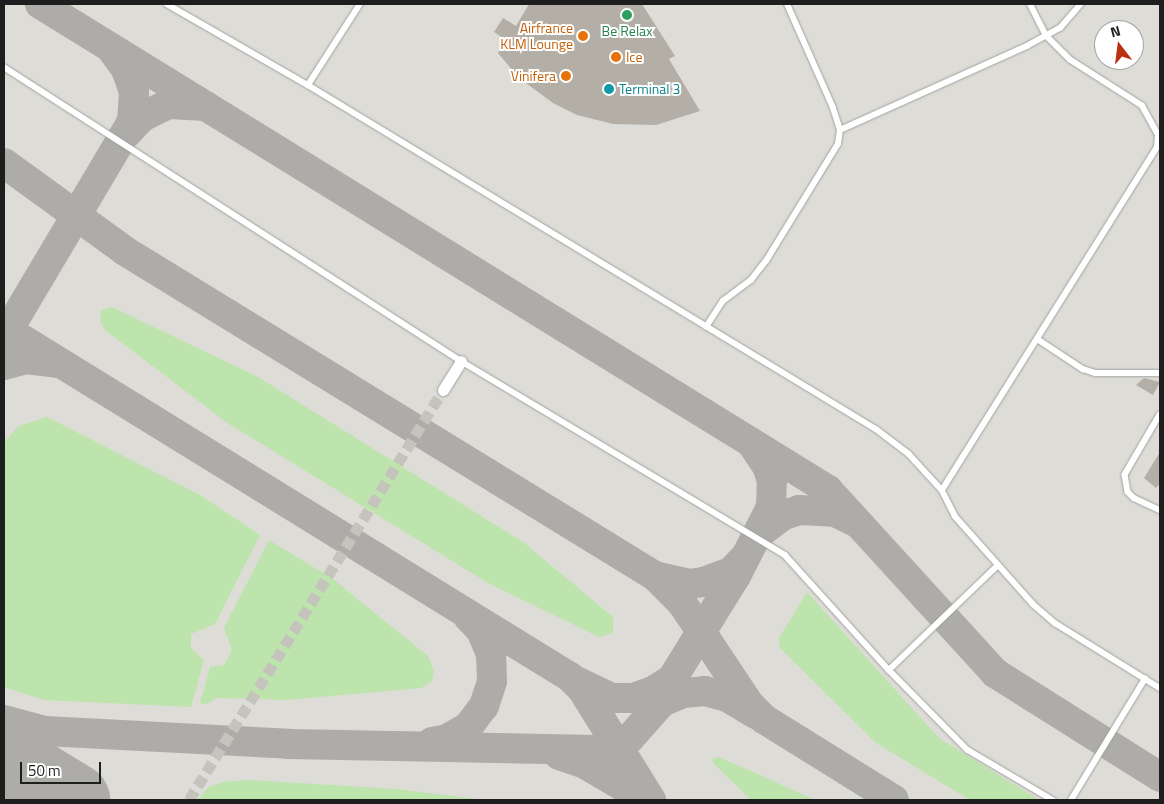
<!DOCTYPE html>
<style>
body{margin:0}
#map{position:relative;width:1164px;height:804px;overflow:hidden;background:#eeede4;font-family:"Titillium Web",sans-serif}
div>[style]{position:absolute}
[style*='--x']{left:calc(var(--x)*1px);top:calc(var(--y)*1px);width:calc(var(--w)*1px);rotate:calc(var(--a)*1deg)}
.airport>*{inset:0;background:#dddcd6}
.grass>*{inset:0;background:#bee4ae}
.taxiway>*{height:30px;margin:-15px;padding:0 15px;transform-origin:15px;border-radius:15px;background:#adaca8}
.runway>*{height:74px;margin:-37px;padding:0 37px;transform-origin:37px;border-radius:37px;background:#adaca8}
.building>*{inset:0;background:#b3afa7}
.minor-tunnel>*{height:11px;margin-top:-5.5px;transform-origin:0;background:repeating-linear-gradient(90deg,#c4c4bc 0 11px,transparent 0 16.5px)}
.roads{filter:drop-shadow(0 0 1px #a2a2a2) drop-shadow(0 0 1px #a2a2a2)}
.service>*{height:5.5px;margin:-2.75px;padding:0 2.75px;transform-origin:2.75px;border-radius:2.75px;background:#fff}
.minor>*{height:11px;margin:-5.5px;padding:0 5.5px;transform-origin:5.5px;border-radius:5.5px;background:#fff}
.dots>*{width:14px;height:14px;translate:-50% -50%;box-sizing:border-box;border:2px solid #fff;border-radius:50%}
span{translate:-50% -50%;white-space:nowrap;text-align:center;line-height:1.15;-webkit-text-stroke:4px #fff;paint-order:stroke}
.food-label{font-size:14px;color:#c56008}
.right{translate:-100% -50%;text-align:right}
.left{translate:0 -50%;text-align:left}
.leisure-label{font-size:14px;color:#27864d}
.culture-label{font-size:14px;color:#0d838f}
.frame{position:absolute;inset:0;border:5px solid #1e1e1e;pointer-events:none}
.north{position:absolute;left:1094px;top:20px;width:50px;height:50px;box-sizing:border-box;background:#fff;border:1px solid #a5a5a5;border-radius:50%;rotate:345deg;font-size:14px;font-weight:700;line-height:20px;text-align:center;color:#1e1e1e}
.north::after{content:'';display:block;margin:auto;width:18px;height:22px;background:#bb3010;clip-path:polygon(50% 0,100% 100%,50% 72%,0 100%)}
.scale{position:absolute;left:20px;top:762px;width:81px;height:22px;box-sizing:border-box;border:2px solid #1e1e1e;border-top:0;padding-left:6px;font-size:15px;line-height:18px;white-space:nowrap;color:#1e1e1e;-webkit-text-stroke:4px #fff;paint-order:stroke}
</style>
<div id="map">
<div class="airport">
<i style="clip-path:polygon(evenodd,4px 4px,1160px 4px,1160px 800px,4px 800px,4px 4px,1104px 30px,1134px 30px,1134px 60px,1104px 60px,1104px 30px)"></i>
</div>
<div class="grass">
<i style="clip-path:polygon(112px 307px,258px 377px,523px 542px,613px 617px,613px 633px,599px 637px,488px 583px,229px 424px,106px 331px,100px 322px,101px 310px)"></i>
<i style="clip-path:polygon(47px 417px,200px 495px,260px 535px,215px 624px,191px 634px,191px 648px,204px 660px,191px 707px,44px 700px,4px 687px,4px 442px,19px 426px)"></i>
<i style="clip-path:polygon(269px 540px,333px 579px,428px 656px,434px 671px,432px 681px,421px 688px,287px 700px,217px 698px,207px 704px,200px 703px,210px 667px,224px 665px,232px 651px,224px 628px)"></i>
<i style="clip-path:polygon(807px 592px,939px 738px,1039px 800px,970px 800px,876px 743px,780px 648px,779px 638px)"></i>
<i style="clip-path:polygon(718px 757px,760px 775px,815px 800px,751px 800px,714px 764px,712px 759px)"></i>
<i style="clip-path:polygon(249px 780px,396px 789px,485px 800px,197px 800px,209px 787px,223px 782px)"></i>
</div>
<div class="taxiway">
<i style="--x:40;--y:4;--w:926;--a:31.66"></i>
<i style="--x:828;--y:490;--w:248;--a:47.6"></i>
<i style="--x:995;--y:673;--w:195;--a:32.2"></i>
<i style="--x:127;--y:133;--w:22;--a:-47"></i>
<i style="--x:142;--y:117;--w:30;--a:-26"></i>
<i style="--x:169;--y:104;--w:37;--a:3"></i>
<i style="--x:4;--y:163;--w:150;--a:36"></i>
<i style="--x:125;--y:251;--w:622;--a:31.52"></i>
<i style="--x:655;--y:576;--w:38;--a:45"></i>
<i style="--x:682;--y:603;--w:121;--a:56.4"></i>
<i style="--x:749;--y:704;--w:21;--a:45"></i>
<i style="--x:764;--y:719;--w:153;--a:31.9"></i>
<i style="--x:4;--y:328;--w:665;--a:31.66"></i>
<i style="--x:570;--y:677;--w:17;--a:45"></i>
<i style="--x:582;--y:689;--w:131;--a:58.1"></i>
<i style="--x:4;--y:337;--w:251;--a:-59.3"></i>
<i style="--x:132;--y:121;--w:29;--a:-86"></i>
<i style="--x:134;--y:92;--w:24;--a:-109"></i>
<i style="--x:126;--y:69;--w:24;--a:-126"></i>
<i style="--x:4;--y:365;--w:23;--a:-15"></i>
<i style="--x:26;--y:359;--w:31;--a:7"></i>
<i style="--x:757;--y:535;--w:34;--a:-37"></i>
<i style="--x:784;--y:515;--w:16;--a:-18"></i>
<i style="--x:799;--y:510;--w:36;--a:3"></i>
<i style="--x:835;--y:512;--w:25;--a:26"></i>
<i style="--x:655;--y:576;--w:35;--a:13"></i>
<i style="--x:689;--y:584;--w:14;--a:-8"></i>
<i style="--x:703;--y:582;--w:30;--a:-20"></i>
<i style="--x:731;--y:572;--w:16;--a:-47"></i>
<i style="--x:574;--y:680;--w:42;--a:25.3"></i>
<i style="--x:612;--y:698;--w:21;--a:0"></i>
<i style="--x:633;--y:698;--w:21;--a:-19"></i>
<i style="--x:653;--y:691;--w:22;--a:-32"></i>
<i style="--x:654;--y:708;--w:155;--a:-58.2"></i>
<i style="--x:736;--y:576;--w:77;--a:-63.1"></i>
<i style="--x:771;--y:507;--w:26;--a:-88"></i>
<i style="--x:772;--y:481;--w:16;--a:-108"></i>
<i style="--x:767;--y:466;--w:27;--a:-124"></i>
<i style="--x:4;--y:720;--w:42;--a:15"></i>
<i style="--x:45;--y:731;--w:244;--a:3"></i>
<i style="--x:289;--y:744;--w:308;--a:1.1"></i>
<i style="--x:597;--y:750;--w:35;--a:-20"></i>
<i style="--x:630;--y:738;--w:48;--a:-48.4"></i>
<i style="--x:662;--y:702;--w:23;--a:-23"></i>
<i style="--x:683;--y:693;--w:22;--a:-5"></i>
<i style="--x:705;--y:691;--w:23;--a:15"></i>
<i style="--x:727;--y:697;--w:33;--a:31"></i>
<i style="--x:432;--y:742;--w:15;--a:-11"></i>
<i style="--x:447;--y:739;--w:24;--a:-30"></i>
<i style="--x:468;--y:727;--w:26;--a:-53"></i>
<i style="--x:484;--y:706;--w:26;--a:-72"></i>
<i style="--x:492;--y:681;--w:27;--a:-92"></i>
<i style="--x:491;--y:654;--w:26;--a:-113"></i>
<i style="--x:481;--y:630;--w:17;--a:-135"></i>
<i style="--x:4;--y:751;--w:89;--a:33.5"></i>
<i style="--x:559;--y:755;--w:28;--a:19"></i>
<i style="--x:585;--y:764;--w:71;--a:30.5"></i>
</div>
<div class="runway">
<i style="--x:4;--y:758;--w:81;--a:31.3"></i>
</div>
<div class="building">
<i style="clip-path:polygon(529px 4px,642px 4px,675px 56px,669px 59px,700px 111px,656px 125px,613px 124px,577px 115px,553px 103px,519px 78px,498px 53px,506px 40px,494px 32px,503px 18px,516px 26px)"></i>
<i style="clip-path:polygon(1144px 378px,1160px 382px,1153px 395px,1136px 385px)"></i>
<i style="clip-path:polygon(1160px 452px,1160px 483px,1156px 488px,1144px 478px)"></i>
</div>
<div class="minor-tunnel">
<i style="--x:189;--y:800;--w:482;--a:-58.2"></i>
</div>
<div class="roads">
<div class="service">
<i style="--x:167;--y:4;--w:163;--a:29.9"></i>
<i style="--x:308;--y:85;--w:664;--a:31.2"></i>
<i style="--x:876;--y:429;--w:41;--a:37.1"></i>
<i style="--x:909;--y:454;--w:49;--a:47.5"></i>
<i style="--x:942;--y:490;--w:29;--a:63"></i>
<i style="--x:955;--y:516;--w:118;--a:48.4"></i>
<i style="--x:1033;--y:604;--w:29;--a:41"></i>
<i style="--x:1055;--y:623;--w:123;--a:31.8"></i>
<i style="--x:4;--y:67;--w:543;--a:32.75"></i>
<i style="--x:461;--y:361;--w:378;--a:30.9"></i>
<i style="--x:785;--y:555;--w:155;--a:47.9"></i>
<i style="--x:889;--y:670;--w:112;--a:45.4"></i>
<i style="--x:968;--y:750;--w:99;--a:30.5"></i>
<i style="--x:308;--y:85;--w:96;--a:-57.3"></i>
<i style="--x:840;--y:130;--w:205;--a:-24.2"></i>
<i style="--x:1027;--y:46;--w:38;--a:-29"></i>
<i style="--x:1060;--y:28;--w:32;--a:-49"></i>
<i style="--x:706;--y:327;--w:31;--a:-57"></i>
<i style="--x:723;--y:301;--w:35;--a:-37"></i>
<i style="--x:751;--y:280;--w:24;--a:-52"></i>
<i style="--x:766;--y:261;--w:137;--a:-58.4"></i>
<i style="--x:838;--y:144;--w:14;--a:-82"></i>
<i style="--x:840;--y:130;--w:23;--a:-108"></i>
<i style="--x:833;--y:108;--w:114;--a:-113.9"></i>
<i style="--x:1039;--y:340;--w:53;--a:33.4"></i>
<i style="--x:1083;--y:369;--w:13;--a:18"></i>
<i style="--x:1095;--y:373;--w:65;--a:0"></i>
<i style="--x:1160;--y:415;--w:69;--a:120.3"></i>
<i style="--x:1125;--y:475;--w:17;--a:80"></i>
<i style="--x:1128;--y:492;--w:8;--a:45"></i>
<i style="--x:1134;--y:498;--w:29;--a:25"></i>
<i style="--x:942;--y:490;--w:405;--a:-57.9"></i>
<i style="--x:1157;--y:147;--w:12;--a:-85"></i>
<i style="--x:1158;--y:135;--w:33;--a:-119"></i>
<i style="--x:1142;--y:106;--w:85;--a:-147.4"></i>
<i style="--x:1070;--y:60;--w:34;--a:-135"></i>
<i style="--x:1046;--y:36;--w:36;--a:-117"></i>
<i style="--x:889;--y:670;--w:151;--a:-43.9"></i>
<i style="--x:1071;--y:800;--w:142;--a:-58.6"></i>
</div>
<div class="minor">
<i style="--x:443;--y:390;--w:34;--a:-58"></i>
</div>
</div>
<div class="dots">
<i style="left:627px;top:15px;background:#2e9e5b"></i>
<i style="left:583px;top:36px;background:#e8710a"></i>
<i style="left:616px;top:57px;background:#e8710a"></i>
<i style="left:566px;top:76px;background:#e8710a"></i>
<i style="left:609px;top:89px;background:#0f9aa8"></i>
</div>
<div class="food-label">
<span class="right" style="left:573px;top:36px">Airfrance<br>KLM Lounge</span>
<span class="left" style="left:626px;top:57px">Ice</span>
<span class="right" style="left:556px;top:76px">Vinifera</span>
</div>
<div class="leisure-label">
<span style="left:627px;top:31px">Be Relax</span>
</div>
<div class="culture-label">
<span class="left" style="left:619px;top:89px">Terminal 3</span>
</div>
<div class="frame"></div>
<div class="north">N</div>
<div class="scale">50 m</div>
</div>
